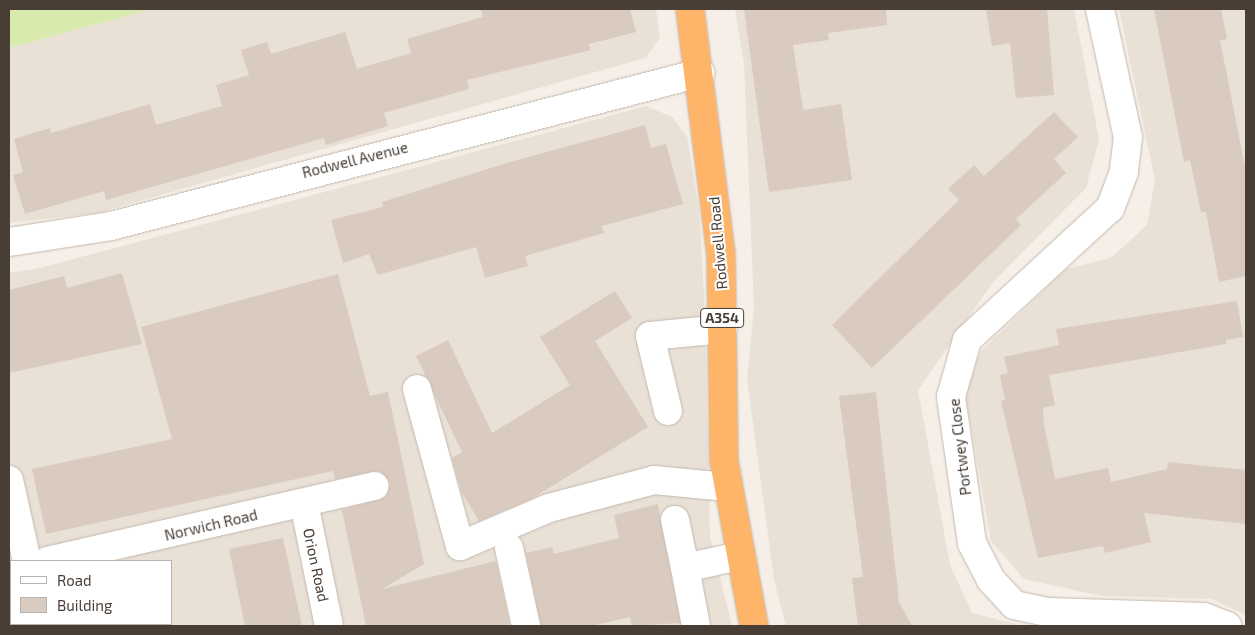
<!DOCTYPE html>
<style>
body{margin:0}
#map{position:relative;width:1255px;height:635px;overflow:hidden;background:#f5efe8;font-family:"Exo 2",sans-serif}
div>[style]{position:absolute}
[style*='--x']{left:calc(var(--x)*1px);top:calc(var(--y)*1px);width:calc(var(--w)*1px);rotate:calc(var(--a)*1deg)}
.residential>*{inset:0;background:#e9e0d6}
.green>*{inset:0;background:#d9eaaf}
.building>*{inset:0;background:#dacbc0}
.roads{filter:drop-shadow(0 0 1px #c4b8ad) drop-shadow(0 0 1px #c4b8ad)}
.minor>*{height:28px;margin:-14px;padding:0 14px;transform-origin:14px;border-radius:14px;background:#fff}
.highway>*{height:28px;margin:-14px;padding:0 14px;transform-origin:14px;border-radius:14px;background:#ffb569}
span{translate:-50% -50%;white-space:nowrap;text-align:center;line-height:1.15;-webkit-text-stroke:4px #fff;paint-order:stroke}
.shield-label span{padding:1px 4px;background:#fff;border:1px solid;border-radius:4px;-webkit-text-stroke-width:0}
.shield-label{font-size:14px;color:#483e36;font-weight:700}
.street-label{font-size:15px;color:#483e36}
.frame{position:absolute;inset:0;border:10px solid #483e36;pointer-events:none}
.legend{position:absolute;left:10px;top:560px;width:162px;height:65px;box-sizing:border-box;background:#fff;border:1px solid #b6b2af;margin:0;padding:6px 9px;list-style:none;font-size:15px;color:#483e36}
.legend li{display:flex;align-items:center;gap:10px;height:25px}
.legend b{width:25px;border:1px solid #b6b2af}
</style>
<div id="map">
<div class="residential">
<i style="clip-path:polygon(153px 9px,656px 9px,660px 38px,645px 58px,97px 213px,9px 223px,9px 48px)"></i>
<i style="clip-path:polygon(735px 9px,1074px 9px,1099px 139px,1086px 188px,993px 282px,918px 390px,950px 565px,972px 613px,1024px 626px,786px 626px,774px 580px,747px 379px,754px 307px,744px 63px)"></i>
<i style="clip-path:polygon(1119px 9px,1246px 9px,1246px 615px,1212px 599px,1102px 596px,1024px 579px,991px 541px,965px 394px,980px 352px,1066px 269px,1111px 258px,1147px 225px,1155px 180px)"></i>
<i style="clip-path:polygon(evenodd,646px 106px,672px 117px,687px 137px,699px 210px,705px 311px,710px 536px,732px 626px,9px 626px,9px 273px,36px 269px,646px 106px,11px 561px,171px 561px,171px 624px,11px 624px,11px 561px)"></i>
</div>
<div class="green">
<i style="clip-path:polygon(9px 9px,153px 9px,9px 48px)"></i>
</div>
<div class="building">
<i style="clip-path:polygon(481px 9px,630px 9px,636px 32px,589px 44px,591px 50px,467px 80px,469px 89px,384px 113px,388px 126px,326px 145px,324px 138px,106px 200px,104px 191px,25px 214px,13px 175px,23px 172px,14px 139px,50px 128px,51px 133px,150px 104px,156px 125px,222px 106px,216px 85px,249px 75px,241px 50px,267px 42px,271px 54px,345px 32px,357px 69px,411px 53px,407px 39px,483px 17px)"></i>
<i style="clip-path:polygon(744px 9px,886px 9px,887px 25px,828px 33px,829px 40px,793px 45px,803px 110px,841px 104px,852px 180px,769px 192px)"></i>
<i style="clip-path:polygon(986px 9px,1047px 9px,1054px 95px,1016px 98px,1010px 43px,992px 46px)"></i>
<i style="clip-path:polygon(1154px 9px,1221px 9px,1227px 39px,1220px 40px,1246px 172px,1246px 276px,1219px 282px,1206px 212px,1201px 212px,1190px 160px,1184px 162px)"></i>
<i style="clip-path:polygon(1054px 112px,1078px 137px,1054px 159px,1066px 173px,1016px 219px,1021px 225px,872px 368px,832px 325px,959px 200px,948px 189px,974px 165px,984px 176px)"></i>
<i style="clip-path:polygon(645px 125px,651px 148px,666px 144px,683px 204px,602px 226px,604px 233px,525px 256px,528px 266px,485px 278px,476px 247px,378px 275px,369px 254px,343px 263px,331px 220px,383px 207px,382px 202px,510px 162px)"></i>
<i style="clip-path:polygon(122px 273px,142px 344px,9px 373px,9px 290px,64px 276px,67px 288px)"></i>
<i style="clip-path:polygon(338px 274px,370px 396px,388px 392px,424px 564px,382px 589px,496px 561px,510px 626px,366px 626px,342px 510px,386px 497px,390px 482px,379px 471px,335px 479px,333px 471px,46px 534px,32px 469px,172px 439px,141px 327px)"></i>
<i style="clip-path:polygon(615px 291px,632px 318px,595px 341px,648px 427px,531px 499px,479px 521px,462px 493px,452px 458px,462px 452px,416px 356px,448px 340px,492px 433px,570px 385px,540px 337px)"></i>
<i style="clip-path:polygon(1237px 301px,1243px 337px,1226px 340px,1226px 344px,1049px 375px,1055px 405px,1043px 408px,1044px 424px,1055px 479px,1108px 468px,1111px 482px,1167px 469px,1168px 462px,1246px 470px,1246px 524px,1144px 513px,1151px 542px,1105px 553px,1103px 546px,1038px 558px,1001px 401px,1005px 400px,1000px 375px,1008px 373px,1004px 357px,1059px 345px,1056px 329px)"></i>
<i style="clip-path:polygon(876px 392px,899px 602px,912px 626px,858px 626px,852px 578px,863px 577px,839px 396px)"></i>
<i style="clip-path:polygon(658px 504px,680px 623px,632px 626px,630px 617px,591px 626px,541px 626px,526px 553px,552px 547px,554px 554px,619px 538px,614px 515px)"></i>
<i style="clip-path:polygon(283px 538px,302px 626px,245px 626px,229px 549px)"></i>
</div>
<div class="roads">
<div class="minor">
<i style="--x:1100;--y:9;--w:131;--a:77.7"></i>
<i style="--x:1128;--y:137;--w:35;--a:97"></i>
<i style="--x:1124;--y:172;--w:39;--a:111"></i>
<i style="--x:1110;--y:208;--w:195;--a:137.3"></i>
<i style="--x:967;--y:340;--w:59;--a:105.7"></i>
<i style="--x:951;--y:397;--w:148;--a:81.8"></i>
<i style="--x:972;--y:543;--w:42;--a:62.8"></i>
<i style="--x:991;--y:580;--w:34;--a:47"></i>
<i style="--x:1014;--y:605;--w:35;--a:12"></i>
<i style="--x:1048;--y:612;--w:156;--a:1.8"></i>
<i style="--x:1204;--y:617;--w:25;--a:21"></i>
<i style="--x:9;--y:242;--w:103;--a:-8.9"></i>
<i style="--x:111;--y:226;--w:609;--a:-14.56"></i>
<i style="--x:417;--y:389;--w:163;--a:74.7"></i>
<i style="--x:460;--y:546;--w:97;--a:-23.1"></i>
<i style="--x:549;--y:508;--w:109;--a:-14.9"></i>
<i style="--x:654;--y:480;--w:73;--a:5.5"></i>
<i style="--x:668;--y:411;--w:77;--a:-103.5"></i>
<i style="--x:650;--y:336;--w:73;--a:-5.5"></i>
<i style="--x:9;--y:480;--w:83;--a:77.5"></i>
<i style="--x:304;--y:503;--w:126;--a:78.5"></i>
<i style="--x:675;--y:520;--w:49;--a:78.2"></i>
<i style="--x:509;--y:548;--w:80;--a:77.7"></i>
<i style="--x:47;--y:561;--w:336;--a:-12.9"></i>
<i style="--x:40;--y:624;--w:2;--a:63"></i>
<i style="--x:696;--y:626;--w:59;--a:-100.7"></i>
<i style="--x:685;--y:568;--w:55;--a:-12.5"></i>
</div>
<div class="highway">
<i style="--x:690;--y:9;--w:247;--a:82.8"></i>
<i style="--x:721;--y:254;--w:207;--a:89.2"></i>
<i style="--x:724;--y:461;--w:168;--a:79.7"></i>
</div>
</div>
<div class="shield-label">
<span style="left:722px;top:318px">A354</span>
</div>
<div class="street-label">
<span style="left:355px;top:160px;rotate:-14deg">Rodwell Avenue</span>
<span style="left:718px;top:243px;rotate:-95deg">Rodwell Road</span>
<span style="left:960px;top:447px;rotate:-97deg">Portwey Close</span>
<span style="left:211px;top:525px;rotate:-13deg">Norwich Road</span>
<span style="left:316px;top:565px;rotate:78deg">Orion Road</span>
</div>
<div class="frame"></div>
<ul class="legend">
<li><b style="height:6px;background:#fff"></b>Road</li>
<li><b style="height:14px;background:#dacbc0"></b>Building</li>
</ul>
</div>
